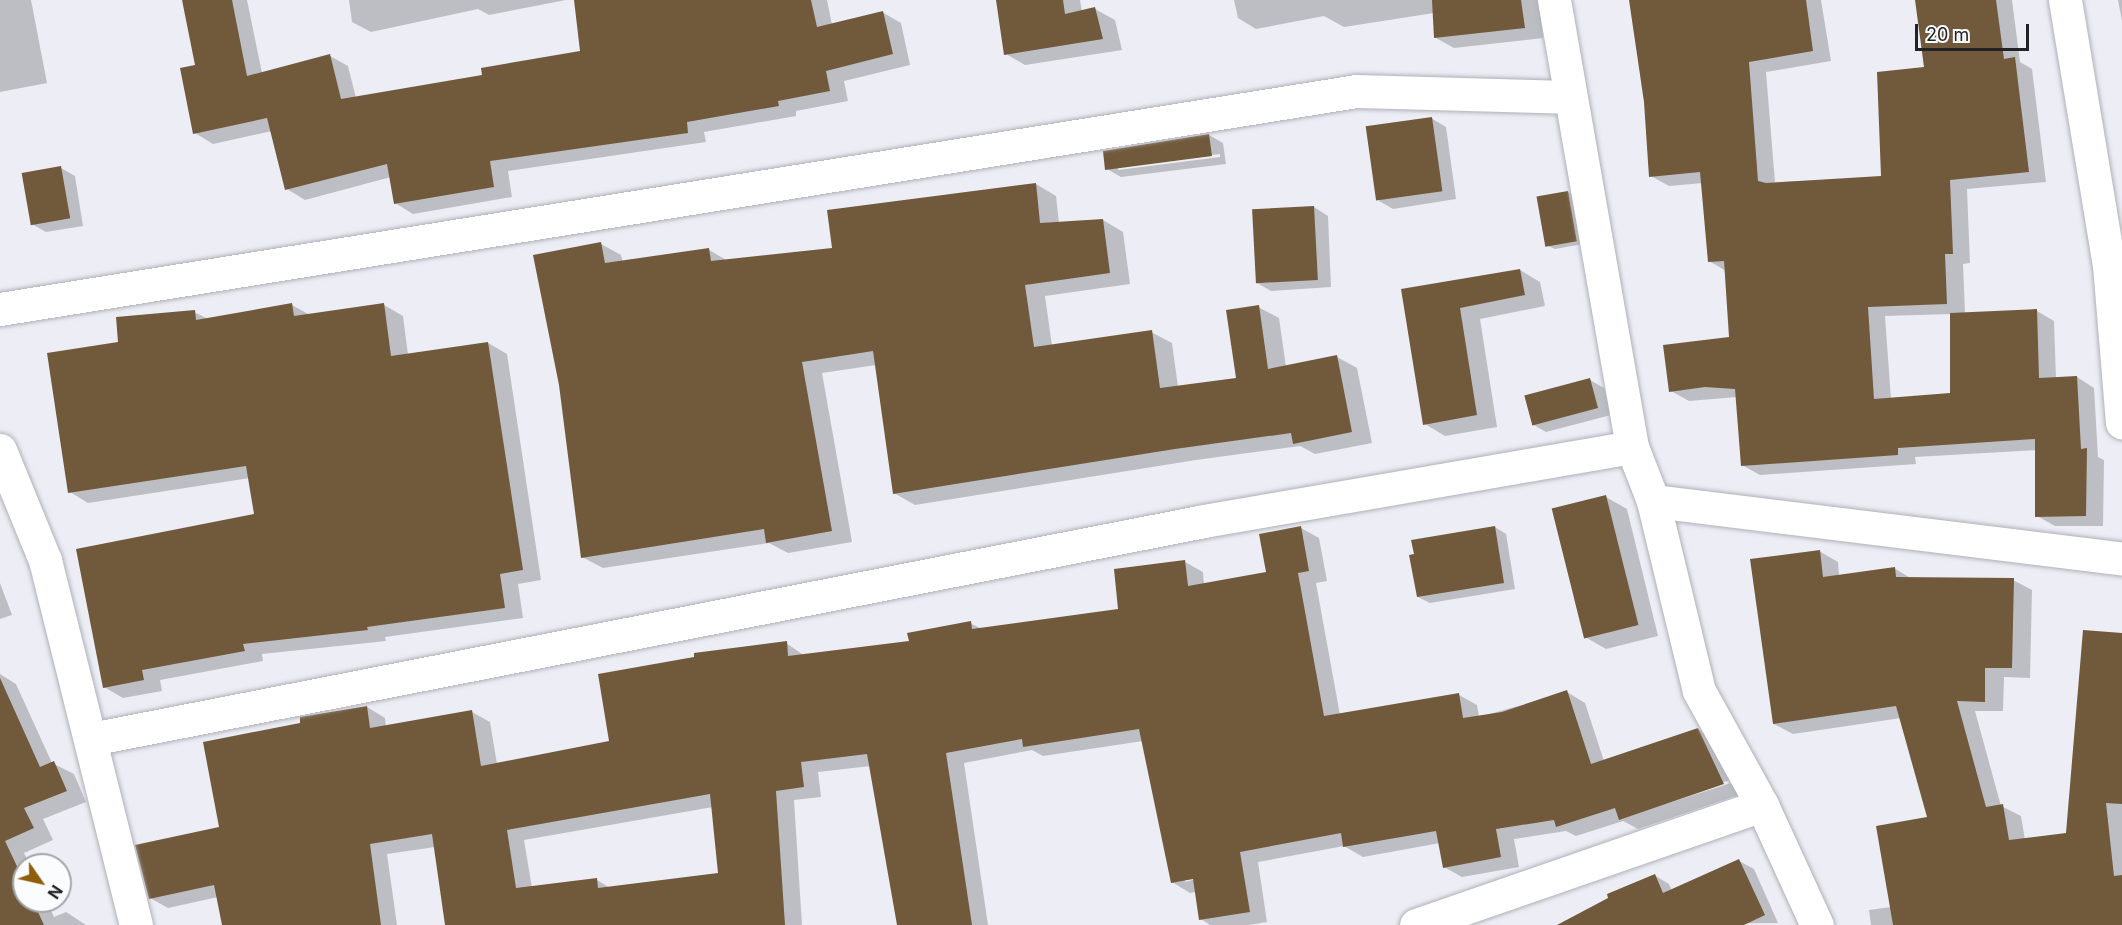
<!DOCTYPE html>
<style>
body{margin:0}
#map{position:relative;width:2122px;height:925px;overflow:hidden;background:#edeef5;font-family:Inter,sans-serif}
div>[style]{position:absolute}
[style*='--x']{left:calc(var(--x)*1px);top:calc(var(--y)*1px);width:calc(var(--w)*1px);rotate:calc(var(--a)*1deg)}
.shadow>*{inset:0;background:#0003}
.building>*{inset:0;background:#71593c;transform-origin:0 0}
.roads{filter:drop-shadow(0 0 2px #afb0b7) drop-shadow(0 0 2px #afb0b7)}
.minor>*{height:33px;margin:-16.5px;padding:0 16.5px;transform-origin:16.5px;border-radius:16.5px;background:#fff}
span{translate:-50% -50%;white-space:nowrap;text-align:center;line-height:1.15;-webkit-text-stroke:6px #fbfcfe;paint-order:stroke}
.north{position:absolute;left:12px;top:853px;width:60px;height:60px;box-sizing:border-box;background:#fbfcfe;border:2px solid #a5a5a8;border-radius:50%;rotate:124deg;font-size:16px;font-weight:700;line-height:24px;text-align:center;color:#232326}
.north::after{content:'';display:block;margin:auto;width:21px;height:27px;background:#8f5e0a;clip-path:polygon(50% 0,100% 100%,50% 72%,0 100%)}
.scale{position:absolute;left:1915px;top:24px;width:114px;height:27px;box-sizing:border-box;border:3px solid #232326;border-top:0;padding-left:8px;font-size:18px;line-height:21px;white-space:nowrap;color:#232326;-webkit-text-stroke:4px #fbfcfe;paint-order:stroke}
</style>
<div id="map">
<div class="shadow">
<i style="clip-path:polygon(0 0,31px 0,47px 83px,0 92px)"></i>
<i style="clip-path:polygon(183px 0,247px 0,262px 73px,330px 56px,348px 66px,356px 98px,483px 76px,582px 53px,576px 0,827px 0,832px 25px,882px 12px,901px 23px,910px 65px,844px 81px,848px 101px,796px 111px,796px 116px,704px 132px,706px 142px,508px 171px,512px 197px,413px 214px,395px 203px,391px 177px,305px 200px,287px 189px,272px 131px,213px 144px,195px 133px,197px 66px)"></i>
<i style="clip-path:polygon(349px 0,566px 0,489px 15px,478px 9px,371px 32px,352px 22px)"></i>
<i style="clip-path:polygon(998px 0,1080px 0,1082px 12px,1095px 9px,1115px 20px,1122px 50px,1025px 65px,1006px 54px)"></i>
<i style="clip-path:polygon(1234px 0,1539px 0,1543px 38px,1454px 48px,1436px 38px,1434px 13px,1344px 27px,1324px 16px,1256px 29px,1238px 18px)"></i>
<i style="clip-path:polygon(evenodd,1644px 0,1821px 0,1831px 61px,1766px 72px,1775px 182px,1882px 178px,1925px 68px,1917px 0,2012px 0,2020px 62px,2032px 69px,2046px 182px,1967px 189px,1970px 263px,1963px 264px,1965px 314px,2037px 311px,2054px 321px,2056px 379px,2077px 377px,2094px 388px,2098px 457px,2104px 460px,2103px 526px,2055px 526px,2037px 516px,2037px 450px,1915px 457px,1916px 464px,1760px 475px,1742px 465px,1737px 397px,1689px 401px,1671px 391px,1731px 338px,1726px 271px,1709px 261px,1703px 183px,1669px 186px,1651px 176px,1644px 0,1952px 314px,1951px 394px,1891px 399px,1885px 316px,1952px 314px)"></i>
<i style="clip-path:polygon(2118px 0,2122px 0,2122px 21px)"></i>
<i style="clip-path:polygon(1431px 118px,1446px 127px,1456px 199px,1393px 209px,1379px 201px)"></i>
<i style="clip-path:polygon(evenodd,1209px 135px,1223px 143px,1226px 164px,1121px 177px,1107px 169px,1104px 152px,1209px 135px,1220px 154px,1220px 157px,1118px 170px,1118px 167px,1220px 154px)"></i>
<i style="clip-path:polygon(61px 168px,75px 176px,83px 226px,46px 232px,32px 224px)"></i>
<i style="clip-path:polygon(1036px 184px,1056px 196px,1059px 223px,1103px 220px,1123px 232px,1130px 284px,1045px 296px,1052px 346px,1151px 332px,1172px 343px,1178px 387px,1238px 379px,1258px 307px,1279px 318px,1286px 367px,1337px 357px,1357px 368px,1372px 443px,1315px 454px,1300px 446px,1196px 460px,915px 505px,894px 493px,876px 365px,822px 373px,852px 542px,788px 553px,769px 543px,603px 568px,582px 557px,601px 244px,621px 255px,623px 262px,709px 250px,728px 261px,834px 249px)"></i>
<i style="clip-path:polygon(1568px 192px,1575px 196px,1583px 244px,1555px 249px,1548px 246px)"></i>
<i style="clip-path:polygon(1314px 207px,1328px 216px,1331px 287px,1271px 291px,1257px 283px)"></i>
<i style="clip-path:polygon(1520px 270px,1540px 282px,1545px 306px,1480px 319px,1497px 427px,1445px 436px,1425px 424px,1402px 291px)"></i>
<i style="clip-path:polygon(292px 305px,310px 315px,384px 305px,403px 316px,408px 355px,488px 343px,507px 354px,541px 580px,518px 584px,523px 618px,385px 637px,386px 641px,262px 654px,263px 661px,160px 680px,162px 691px,123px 698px,104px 687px,256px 515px,250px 478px,88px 503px,70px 492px,120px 343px,194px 312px,208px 319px)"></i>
<i style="clip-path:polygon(1590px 380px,1604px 388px,1611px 415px,1546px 432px,1532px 424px)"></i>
<i style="clip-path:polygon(1606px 497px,1627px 509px,1658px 636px,1606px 649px,1585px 637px)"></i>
<i style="clip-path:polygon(1495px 527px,1506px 534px,1515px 589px,1430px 603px,1418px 597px,1415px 555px)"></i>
<i style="clip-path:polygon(evenodd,1301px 528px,1319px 538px,1327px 581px,1316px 583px,1340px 715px,1459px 695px,1477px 705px,1479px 717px,1567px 692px,1585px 703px,1604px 761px,1698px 729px,1716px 740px,1741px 794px,1638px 829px,1623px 821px,1576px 836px,1566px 831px,1514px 839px,1519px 867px,1462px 877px,1444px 867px,1440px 843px,1363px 857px,1344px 846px,1258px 862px,1267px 922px,1249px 925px,1210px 925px,1201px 919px,1196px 892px,1190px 893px,1172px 882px,1143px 741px,1043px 756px,1032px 750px,964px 763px,988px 925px,907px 925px,871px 766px,818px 772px,821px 797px,794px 800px,802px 925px,446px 925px,435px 847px,387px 854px,397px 925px,224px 925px,218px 897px,168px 908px,150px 898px,220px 829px,302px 724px,367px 707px,385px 718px,386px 727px,472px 712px,490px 722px,497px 764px,611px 742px,786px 643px,805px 656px,911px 642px,970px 623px,982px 629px,1120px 610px,1185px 562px,1203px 572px,1204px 584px,1268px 574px,1301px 528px,1730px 780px,1731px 783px,1622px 818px,1621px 817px,1730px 780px,1301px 528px,713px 807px,719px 874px,610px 888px,597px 880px,532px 888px,524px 840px,713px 807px,1301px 528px,1200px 878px,1185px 882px,1185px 879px,1200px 878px)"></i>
<i style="clip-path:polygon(1819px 551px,1838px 562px,1839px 576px,1894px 568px,1912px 579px,2013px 580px,2032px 590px,2030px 678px,2004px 677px,2003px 711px,1975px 711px,2001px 806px,2021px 816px,2025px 840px,2067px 834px,2122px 635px,2122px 925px,1871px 925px,1869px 910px,1891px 907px,1929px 818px,1901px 718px,1793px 734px,1774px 724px)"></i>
<i style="clip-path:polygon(0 583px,12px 615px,0 619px)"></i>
<i style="clip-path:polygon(0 674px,16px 684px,52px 763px,74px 774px,86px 802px,43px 819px,53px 840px,24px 853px,30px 865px,24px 865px,24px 901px,47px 901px,54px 917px,66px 912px,86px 925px,0 925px)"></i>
<i style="clip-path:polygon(1739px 861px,1754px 869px,1778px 923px,1560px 925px,1654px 875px,1669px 884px,1672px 891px)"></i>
</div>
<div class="building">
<i style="clip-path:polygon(182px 0,232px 0,247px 76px,330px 54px,341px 99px,482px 75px,481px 68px,580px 51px,574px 0,811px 0,817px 27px,883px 11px,893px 54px,826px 71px,830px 91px,778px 101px,779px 106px,687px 122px,688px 133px,490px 161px,494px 187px,394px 204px,387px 164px,285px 190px,267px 118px,193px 134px,180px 68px,195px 65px)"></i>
<i style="clip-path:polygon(996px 0,1063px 0,1065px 14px,1095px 7px,1103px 39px,1004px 55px)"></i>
<i style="clip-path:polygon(1432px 0,1521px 0,1525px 28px,1434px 38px)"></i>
<i style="clip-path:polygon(1629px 0,1806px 0,1813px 51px,1749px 62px,1758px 181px,1766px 183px,1881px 176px,1877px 72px,1924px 67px,1915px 0,1996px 0,2004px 59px,2015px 57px,2029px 172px,1950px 180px,1953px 254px,1945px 254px,1947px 304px,1868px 307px,1874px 399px,1950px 393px,1950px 313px,2037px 309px,2039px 378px,2077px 376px,2081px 449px,2087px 448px,2086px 516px,2035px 517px,2035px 439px,1898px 448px,1898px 455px,1741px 466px,1735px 389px,1705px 387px,1669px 392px,1663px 345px,1729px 337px,1724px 261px,1708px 262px,1700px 172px,1649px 177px,1644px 102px)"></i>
<i style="left:1432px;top:117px;width:75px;height:67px;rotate:82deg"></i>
<i style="clip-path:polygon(1209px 134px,1212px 156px,1105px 170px,1103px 151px)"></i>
<i style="left:61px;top:166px;width:53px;height:40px;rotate:80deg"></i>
<i style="clip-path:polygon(1036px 183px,1040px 223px,1103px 219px,1110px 273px,1025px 285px,1034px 347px,1152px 330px,1160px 388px,1236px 378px,1226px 310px,1259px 305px,1268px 369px,1337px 355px,1352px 432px,1293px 444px,1291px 433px,1175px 449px,893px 494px,873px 351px,802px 362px,832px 531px,766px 543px,764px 529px,581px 558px,559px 385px,533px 255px,601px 242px,605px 263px,709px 248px,711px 261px,832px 248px,827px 210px)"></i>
<i style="left:1568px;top:191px;width:51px;height:32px;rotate:80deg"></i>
<i style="left:1314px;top:206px;width:74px;height:62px;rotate:87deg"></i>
<i style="clip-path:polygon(1520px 269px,1525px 295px,1460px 308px,1477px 415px,1423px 425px,1401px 289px)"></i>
<i style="clip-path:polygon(292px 303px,294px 316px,384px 303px,391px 356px,488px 342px,523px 570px,500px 574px,505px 608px,367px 627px,368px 630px,243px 644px,245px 651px,142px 670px,144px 680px,103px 688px,76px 549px,254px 514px,246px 466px,68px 493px,47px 353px,118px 342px,116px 317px,195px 310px,196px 320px)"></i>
<i style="left:1590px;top:378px;width:31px;height:68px;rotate:75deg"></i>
<i style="left:1606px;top:495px;width:134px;height:56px;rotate:76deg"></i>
<i style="clip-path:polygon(evenodd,1301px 526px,1309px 571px,1298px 573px,1324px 716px,1459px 693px,1463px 718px,1502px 712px,1567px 690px,1591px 764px,1698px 728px,1724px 784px,1619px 820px,1615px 808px,1556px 827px,1554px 820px,1496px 829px,1501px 857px,1443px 868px,1436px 831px,1343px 847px,1341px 833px,1240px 852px,1250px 912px,1199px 920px,1193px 879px,1171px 883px,1139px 729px,1023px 747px,1022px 739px,946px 753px,972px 925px,897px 925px,867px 754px,801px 762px,804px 787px,776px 791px,785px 925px,445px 925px,432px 834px,370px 844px,381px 925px,222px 925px,214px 885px,149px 899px,135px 845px,219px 827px,203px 742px,300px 723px,300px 717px,367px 706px,370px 728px,472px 710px,481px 766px,609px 741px,598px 674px,694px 657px,694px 653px,787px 641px,788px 656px,909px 641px,907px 633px,971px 621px,972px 629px,1118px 609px,1114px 569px,1185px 560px,1188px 586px,1266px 572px,1259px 534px,1301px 526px,710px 794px,718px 873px,598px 888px,597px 878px,516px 888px,507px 830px,710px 794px)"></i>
<i style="clip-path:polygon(1495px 526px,1504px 583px,1417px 597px,1409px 555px,1414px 554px,1411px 540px)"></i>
<i style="clip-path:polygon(1820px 550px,1823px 577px,1895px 567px,1896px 577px,2014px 578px,2012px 668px,1985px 668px,1985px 702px,1957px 701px,1986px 807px,2003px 804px,2009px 840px,2066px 833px,2083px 630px,2122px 633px,2122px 804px,2106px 803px,2114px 876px,2122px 875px,2122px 925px,1893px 925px,1876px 826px,1927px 817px,1896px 706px,1773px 724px,1750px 559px)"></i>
<i style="clip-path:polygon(0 678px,40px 767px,54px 761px,67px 791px,24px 808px,34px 828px,5px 841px,24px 881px,24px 901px,33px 901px,44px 925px,0 925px)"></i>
<i style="clip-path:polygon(1739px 859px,1765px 915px,1744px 925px,1557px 925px,1608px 898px,1607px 894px,1655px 874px,1663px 893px)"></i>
</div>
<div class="roads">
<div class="minor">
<i style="--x:1554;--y:0;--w:454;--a:80.1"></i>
<i style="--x:1632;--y:447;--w:58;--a:68.7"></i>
<i style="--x:1653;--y:501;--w:195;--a:76.4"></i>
<i style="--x:1699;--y:691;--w:130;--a:61.1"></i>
<i style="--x:1762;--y:805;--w:132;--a:65.4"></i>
<i style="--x:2065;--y:0;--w:269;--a:80.6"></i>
<i style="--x:2109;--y:265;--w:158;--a:85.3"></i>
<i style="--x:0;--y:309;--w:1373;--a:-9.13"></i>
<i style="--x:1356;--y:91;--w:212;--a:1.6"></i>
<i style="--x:0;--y:450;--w:119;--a:67.8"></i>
<i style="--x:45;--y:560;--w:376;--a:76"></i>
<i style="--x:1653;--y:501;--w:473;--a:7"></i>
<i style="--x:91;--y:739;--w:1134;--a:-11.08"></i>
<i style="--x:1204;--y:521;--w:434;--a:-9.8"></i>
<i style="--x:1416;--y:925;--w:366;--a:-19.1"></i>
</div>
</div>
<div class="north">N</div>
<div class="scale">20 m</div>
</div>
